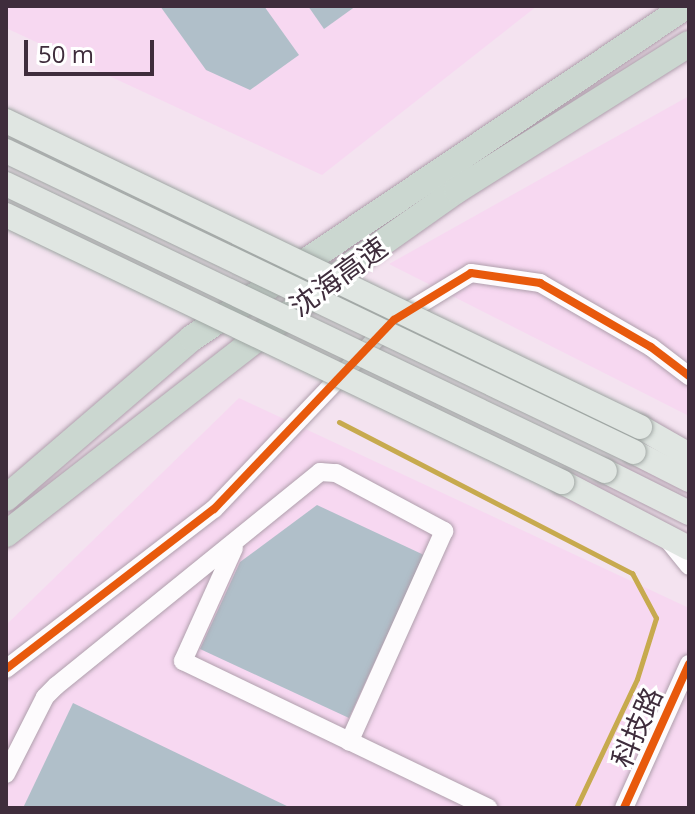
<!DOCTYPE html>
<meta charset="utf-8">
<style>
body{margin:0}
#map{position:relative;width:695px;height:814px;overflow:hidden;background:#f4e3f0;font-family:"Open Sans","Noto Sans SC",sans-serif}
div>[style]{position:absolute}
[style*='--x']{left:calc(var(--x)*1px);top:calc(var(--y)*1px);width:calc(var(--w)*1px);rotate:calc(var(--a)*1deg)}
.built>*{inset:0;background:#f7d8f1}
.stream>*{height:5px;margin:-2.5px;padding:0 2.5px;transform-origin:2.5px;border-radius:2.5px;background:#c7aa4e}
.building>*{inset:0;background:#b0bfc9}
.roads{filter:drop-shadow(0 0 2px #af9fac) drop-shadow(0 0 2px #af9fac)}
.minor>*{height:18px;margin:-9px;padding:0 9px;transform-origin:9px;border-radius:9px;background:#fdfbfd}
.major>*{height:24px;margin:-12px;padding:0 12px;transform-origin:12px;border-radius:12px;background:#e0e6e2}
.highway>*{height:26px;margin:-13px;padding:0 13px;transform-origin:13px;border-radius:13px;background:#cbd7d0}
.bridges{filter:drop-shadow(0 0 2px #9fa6a3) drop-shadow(0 0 2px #9fa6a3)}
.major-bridge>*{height:24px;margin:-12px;padding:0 12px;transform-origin:12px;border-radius:12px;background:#e0e6e2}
.cycleway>*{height:8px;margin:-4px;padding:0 4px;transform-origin:4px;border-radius:4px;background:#e8590c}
span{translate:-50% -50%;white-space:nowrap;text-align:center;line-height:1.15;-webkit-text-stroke:6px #fff;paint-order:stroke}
.street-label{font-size:28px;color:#3f2d3c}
.frame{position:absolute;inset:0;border:8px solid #3f2d3c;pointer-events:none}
.scale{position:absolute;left:24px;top:40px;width:130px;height:36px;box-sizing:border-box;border:4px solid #3f2d3c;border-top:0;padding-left:10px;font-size:24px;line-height:28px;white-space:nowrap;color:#3f2d3c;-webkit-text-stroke:6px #fff;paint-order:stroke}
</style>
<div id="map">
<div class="built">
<i style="clip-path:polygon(6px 6px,537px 6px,322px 175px,6px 28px)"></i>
<i style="clip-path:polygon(689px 96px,689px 416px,389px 264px)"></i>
<i style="clip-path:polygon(239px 398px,689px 608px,689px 808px,6px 808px,6px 625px)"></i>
</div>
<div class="stream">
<i style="--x:339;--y:422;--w:330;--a:27.3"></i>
<i style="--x:632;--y:573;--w:51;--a:61.9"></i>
<i style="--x:656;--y:618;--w:64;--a:107.3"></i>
<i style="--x:637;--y:679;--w:143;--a:115.3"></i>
</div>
<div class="building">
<i style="clip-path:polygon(160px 6px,264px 6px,299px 55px,250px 90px,206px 70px)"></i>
<i style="clip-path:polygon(308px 6px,356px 6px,324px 29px)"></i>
<i style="clip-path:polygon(317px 505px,424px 555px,349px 718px,200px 649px,240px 562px)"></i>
<i style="clip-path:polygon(73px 703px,291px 808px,23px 808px)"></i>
</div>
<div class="roads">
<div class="minor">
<i style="--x:669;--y:541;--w:32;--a:51"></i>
<i style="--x:234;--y:548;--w:124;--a:114.3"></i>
<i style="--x:183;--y:661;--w:339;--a:25.7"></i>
<i style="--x:6;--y:669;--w:262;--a:-37.6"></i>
<i style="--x:214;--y:509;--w:261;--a:-46.4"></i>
<i style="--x:394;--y:320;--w:90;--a:-31.4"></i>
<i style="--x:471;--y:273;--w:70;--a:8.2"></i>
<i style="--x:540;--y:283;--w:128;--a:30"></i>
<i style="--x:651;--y:347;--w:48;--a:37.3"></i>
<i style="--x:6;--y:774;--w:86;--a:-63.1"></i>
<i style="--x:45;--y:697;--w:16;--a:-45"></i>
<i style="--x:56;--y:686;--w:340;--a:-39"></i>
<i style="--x:320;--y:472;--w:16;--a:4"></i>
<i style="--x:336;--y:473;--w:123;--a:28.2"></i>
<i style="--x:444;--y:531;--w:231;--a:114.2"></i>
<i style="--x:624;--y:808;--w:158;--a:-65.7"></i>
</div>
<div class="major">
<i style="--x:640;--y:427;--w:56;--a:29.7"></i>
<i style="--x:634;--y:452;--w:62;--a:27"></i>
<i style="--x:605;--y:471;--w:94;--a:26.6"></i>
<i style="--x:562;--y:482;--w:143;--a:27.5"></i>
</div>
<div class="highway">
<i style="--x:6;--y:498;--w:245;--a:-40.7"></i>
<i style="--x:192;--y:338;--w:595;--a:-33.9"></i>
<i style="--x:6;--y:534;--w:441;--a:-37.9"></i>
<i style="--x:354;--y:263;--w:126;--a:-35.3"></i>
<i style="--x:457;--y:190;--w:274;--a:-32.2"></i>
</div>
</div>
<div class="bridges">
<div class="major-bridge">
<i style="--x:6;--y:121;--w:704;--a:25.76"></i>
<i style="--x:6;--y:151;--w:696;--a:25.61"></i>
<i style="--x:6;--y:184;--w:664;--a:25.6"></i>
<i style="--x:6;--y:215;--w:617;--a:25.65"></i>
</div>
</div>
<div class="cycleway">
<i style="--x:6;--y:669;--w:262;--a:-37.6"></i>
<i style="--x:214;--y:509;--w:261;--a:-46.4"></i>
<i style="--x:394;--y:320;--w:90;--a:-31.4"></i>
<i style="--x:471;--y:273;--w:70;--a:8.2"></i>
<i style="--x:540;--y:283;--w:128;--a:30"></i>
<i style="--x:651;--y:347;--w:48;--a:37.3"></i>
<i style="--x:624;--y:808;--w:158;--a:-65.7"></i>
</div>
<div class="street-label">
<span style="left:338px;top:276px;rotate:-36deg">沈海高速</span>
<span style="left:636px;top:727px;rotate:-66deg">科技路</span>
</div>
<div class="frame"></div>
<div class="scale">50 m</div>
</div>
